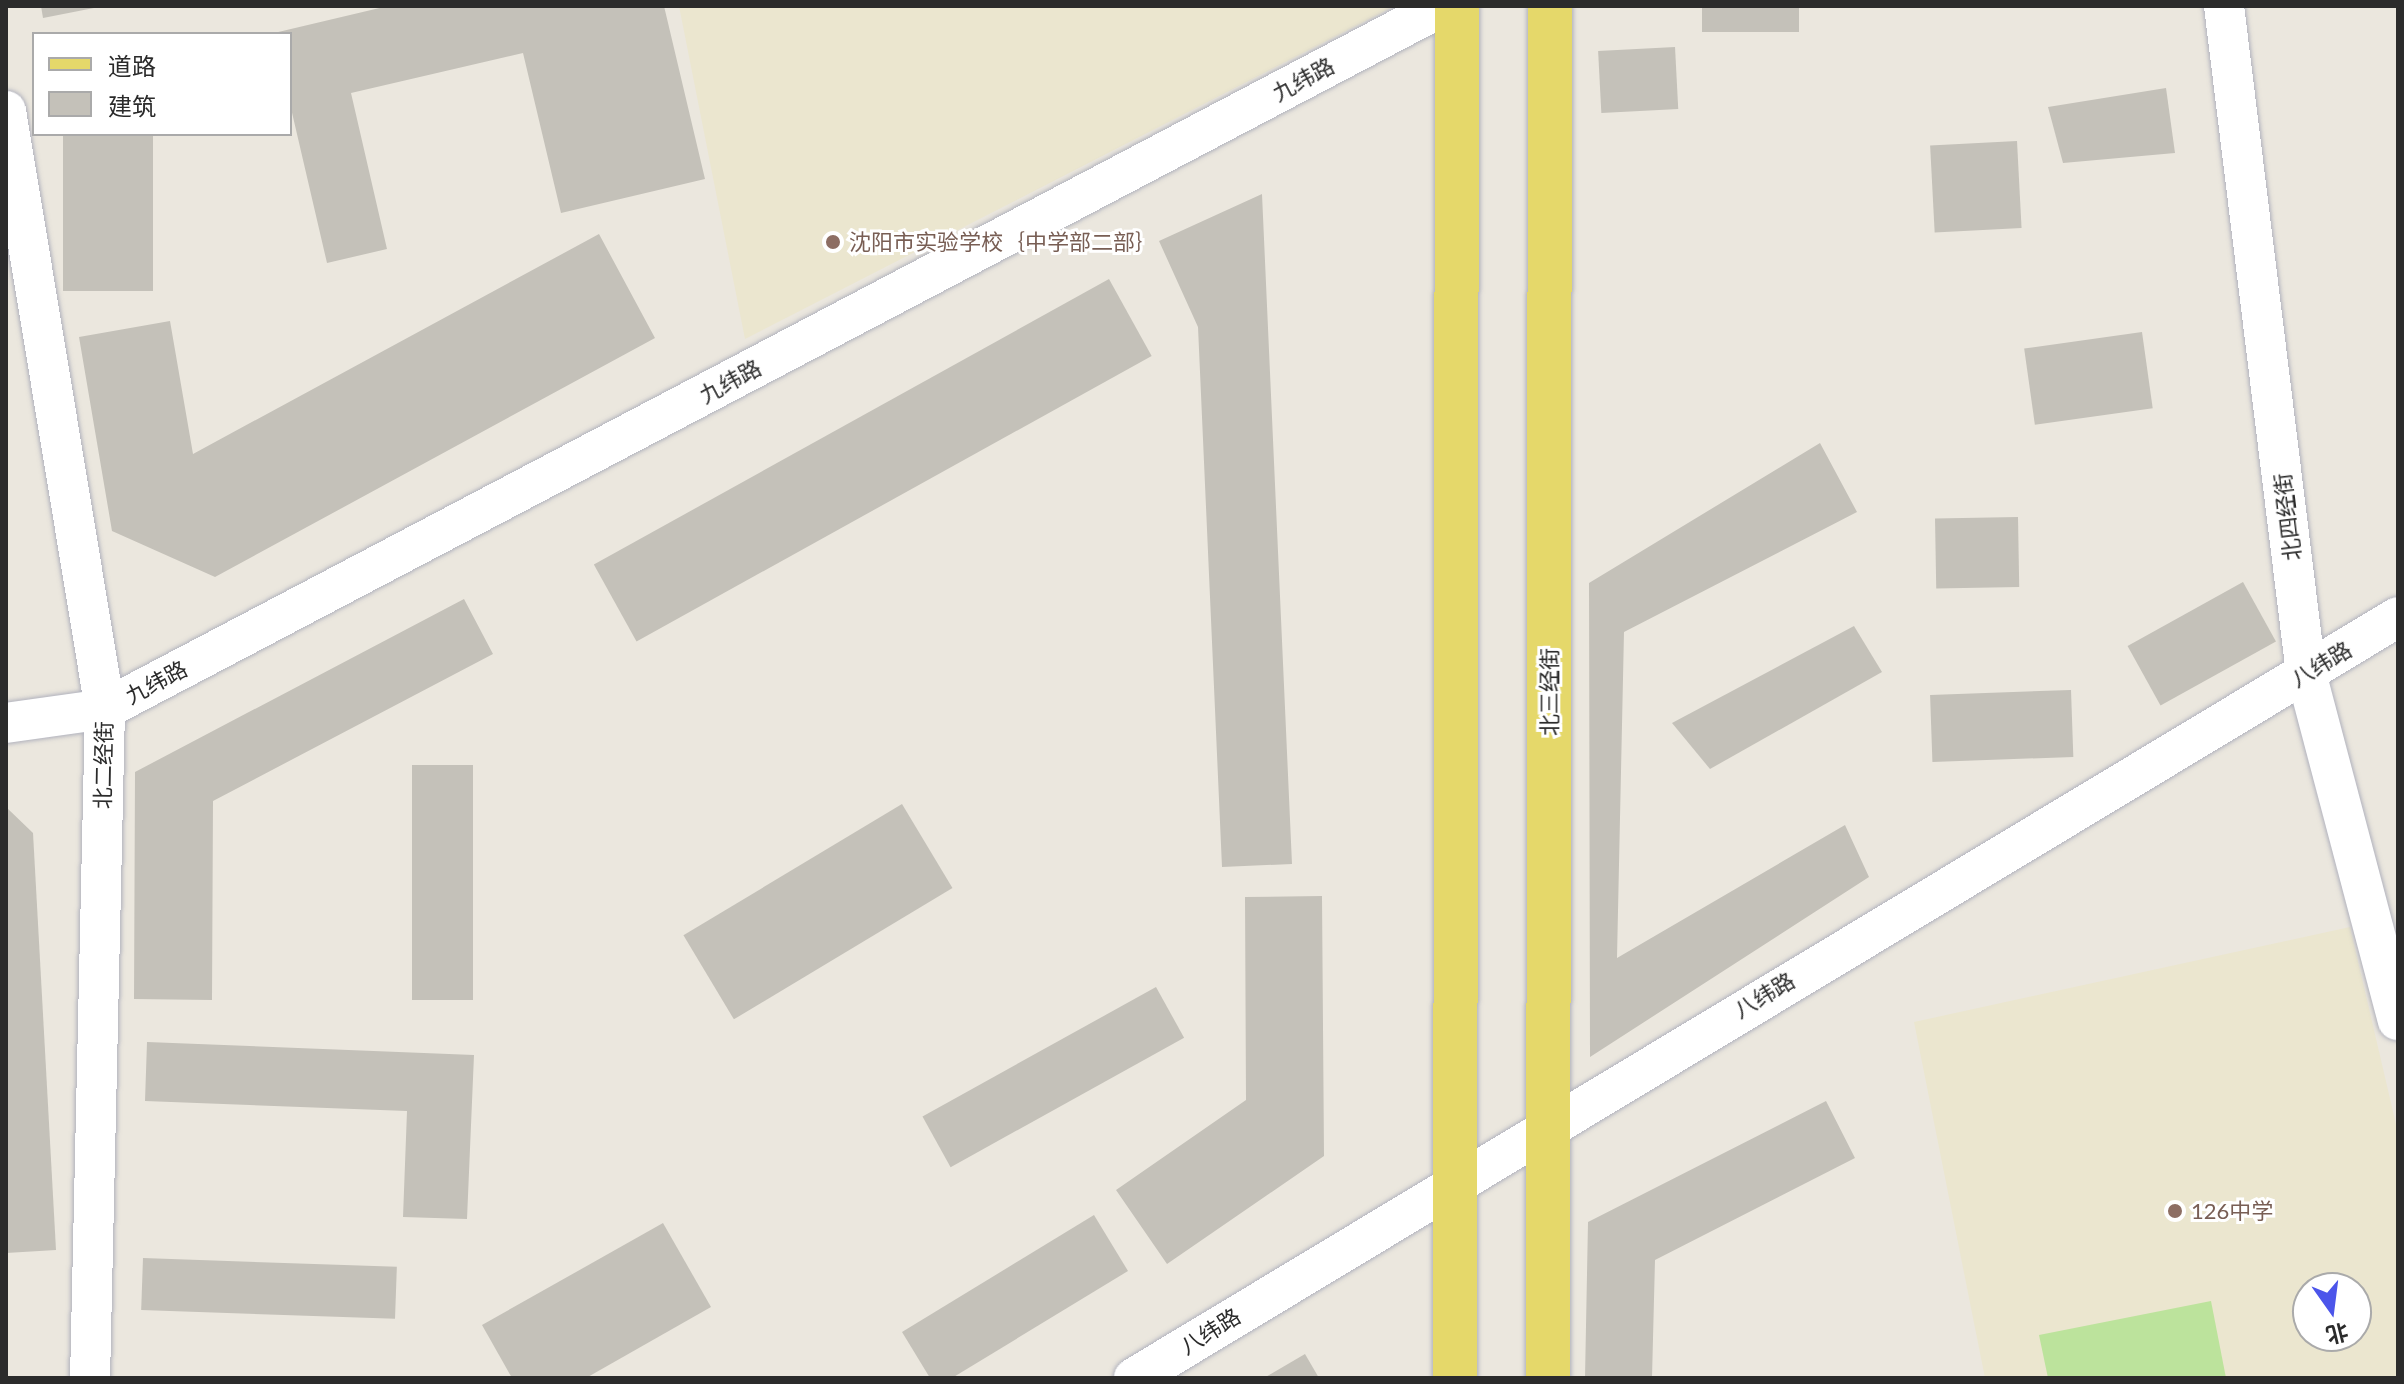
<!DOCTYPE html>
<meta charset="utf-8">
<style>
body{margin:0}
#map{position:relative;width:2404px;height:1384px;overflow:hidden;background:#ebe7de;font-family:Lato,"Noto Sans SC",sans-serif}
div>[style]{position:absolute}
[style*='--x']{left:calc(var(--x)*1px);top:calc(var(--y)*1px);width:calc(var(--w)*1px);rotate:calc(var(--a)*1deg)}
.education>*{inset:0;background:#ebe6cf}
.pitch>*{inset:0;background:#bce39c}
.building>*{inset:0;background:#c4c1b9;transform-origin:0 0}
.roads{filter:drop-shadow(0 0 2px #b1b2bd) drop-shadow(0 0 2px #b1b2bd)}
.minor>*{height:40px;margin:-20px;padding:0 20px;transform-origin:20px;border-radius:20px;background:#fff}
.major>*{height:44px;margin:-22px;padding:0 22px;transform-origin:22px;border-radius:22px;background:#e5d86a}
.dots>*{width:22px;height:22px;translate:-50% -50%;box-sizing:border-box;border:4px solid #fff;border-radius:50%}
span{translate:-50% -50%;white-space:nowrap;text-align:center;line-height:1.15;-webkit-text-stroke:6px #fff;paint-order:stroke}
.street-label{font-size:22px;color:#2b2b2b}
.education-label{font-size:22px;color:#785e54}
.left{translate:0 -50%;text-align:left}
.frame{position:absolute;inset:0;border:8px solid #2b2b2b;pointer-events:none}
.legend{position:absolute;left:32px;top:32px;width:260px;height:104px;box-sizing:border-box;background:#fff;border:2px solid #aaa;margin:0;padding:10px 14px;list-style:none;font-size:24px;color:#2b2b2b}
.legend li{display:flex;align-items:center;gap:16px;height:40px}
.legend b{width:40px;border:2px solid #aaa}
.north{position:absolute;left:2292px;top:1272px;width:80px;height:80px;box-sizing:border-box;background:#fff;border:2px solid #aaa;border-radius:50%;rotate:166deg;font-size:22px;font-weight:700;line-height:32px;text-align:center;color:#2b2b2b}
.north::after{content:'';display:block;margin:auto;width:28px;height:36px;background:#4c55ea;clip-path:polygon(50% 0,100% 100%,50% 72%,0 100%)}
</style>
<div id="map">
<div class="education">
<i style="clip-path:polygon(679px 6px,1395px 6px,745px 339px)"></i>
<i style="clip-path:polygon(evenodd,2350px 927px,2398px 1133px,2398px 1378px,1985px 1378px,1914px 1022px,2350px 927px,2308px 1288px,2356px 1288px,2356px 1336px,2308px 1336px,2308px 1288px)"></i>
</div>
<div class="pitch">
<i style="clip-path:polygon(2211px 1301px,2226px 1378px,2048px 1378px,2039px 1335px)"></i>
</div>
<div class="building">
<i style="clip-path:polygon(41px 6px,99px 6px,99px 7px,43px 18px)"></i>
<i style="clip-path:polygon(388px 6px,664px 6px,705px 179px,561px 213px,523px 53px,351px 93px,387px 249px,327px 263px,290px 104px,290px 34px,274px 33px)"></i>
<i style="left:1702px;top:6px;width:97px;height:26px"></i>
<i style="left:1675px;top:47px;width:62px;height:77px;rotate:87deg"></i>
<i style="clip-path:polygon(2166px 88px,2175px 153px,2063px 163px,2048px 107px)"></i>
<i style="left:63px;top:134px;width:90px;height:157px"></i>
<i style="left:2017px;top:141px;width:87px;height:87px;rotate:87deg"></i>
<i style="clip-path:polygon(1262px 194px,1292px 864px,1222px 867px,1198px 327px,1159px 241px)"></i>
<i style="clip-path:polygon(599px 234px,655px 338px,215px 577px,112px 531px,79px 337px,170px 321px,193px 454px)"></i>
<i style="left:1109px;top:279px;width:88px;height:589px;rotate:61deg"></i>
<i style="left:2142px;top:332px;width:77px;height:119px;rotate:82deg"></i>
<i style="clip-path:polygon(1820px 443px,1857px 512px,1624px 632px,1617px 958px,1845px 825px,1869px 877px,1590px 1057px,1589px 583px)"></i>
<i style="left:2018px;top:517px;width:70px;height:83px;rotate:89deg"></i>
<i style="left:2243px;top:582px;width:68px;height:132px;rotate:61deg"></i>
<i style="clip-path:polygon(464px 599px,493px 654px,213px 801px,212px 1000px,134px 999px,135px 772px)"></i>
<i style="clip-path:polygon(1854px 626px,1882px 672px,1710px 769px,1672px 723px)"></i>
<i style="left:2071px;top:690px;width:67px;height:141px;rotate:88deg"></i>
<i style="left:412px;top:765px;width:61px;height:235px"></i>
<i style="left:902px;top:804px;width:98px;height:255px;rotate:59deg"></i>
<i style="clip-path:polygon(6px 807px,33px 833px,56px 1250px,6px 1253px)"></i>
<i style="clip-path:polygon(1322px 896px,1324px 1156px,1167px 1264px,1116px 1190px,1246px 1100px,1245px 897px)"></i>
<i style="left:1156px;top:987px;width:58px;height:267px;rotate:61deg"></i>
<i style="clip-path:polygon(147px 1042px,474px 1055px,467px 1219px,403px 1217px,407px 1111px,145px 1101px)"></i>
<i style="clip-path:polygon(1826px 1101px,1855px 1158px,1655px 1260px,1652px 1378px,1585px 1378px,1588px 1222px)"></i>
<i style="clip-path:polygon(1094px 1215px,1128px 1271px,952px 1378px,930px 1378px,902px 1332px)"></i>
<i style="clip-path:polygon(663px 1223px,711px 1307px,586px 1378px,512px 1378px,482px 1325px)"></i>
<i style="left:143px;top:1258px;width:254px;height:52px;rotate:2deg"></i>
<i style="clip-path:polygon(1305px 1354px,1319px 1378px,1264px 1378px)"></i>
</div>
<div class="roads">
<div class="minor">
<i style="--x:2224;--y:6;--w:672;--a:82.99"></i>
<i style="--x:2306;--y:673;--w:359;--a:75.2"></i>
<i style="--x:6;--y:111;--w:606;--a:80.6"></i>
<i style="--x:105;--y:709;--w:669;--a:91.28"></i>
<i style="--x:6;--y:723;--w:100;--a:-8"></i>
<i style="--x:105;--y:709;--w:1511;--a:-27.72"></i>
<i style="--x:1134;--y:1378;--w:1475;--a:-31.05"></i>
</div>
<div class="major">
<i style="--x:1455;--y:1378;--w:1372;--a:-89.92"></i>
<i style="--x:1548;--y:1378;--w:1372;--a:-89.92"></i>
</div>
</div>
<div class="dots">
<i style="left:833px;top:242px;background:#8d6e63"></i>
<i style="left:2175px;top:1211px;background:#8d6e63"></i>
</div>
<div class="street-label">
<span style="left:1303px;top:79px;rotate:-28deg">九纬路</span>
<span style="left:730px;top:381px;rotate:-28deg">九纬路</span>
<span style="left:2287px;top:517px;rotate:-97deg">北四经街</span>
<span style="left:2321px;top:664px;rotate:-31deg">八纬路</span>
<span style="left:156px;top:682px;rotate:-28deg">九纬路</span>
<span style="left:1549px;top:692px;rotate:-90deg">北三经街</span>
<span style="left:103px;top:765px;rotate:-89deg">北二经街</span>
<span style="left:1764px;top:995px;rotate:-31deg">八纬路</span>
<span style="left:1210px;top:1331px;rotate:-32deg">八纬路</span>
</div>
<div class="education-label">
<span class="left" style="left:849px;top:242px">沈阳市实验学校｛中学部二部｝</span>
<span class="left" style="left:2191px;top:1211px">126中学</span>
</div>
<div class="frame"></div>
<ul class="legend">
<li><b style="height:10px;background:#e5d86a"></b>道路</li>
<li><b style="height:22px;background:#c4c1b9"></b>建筑</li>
</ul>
<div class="north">北</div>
</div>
